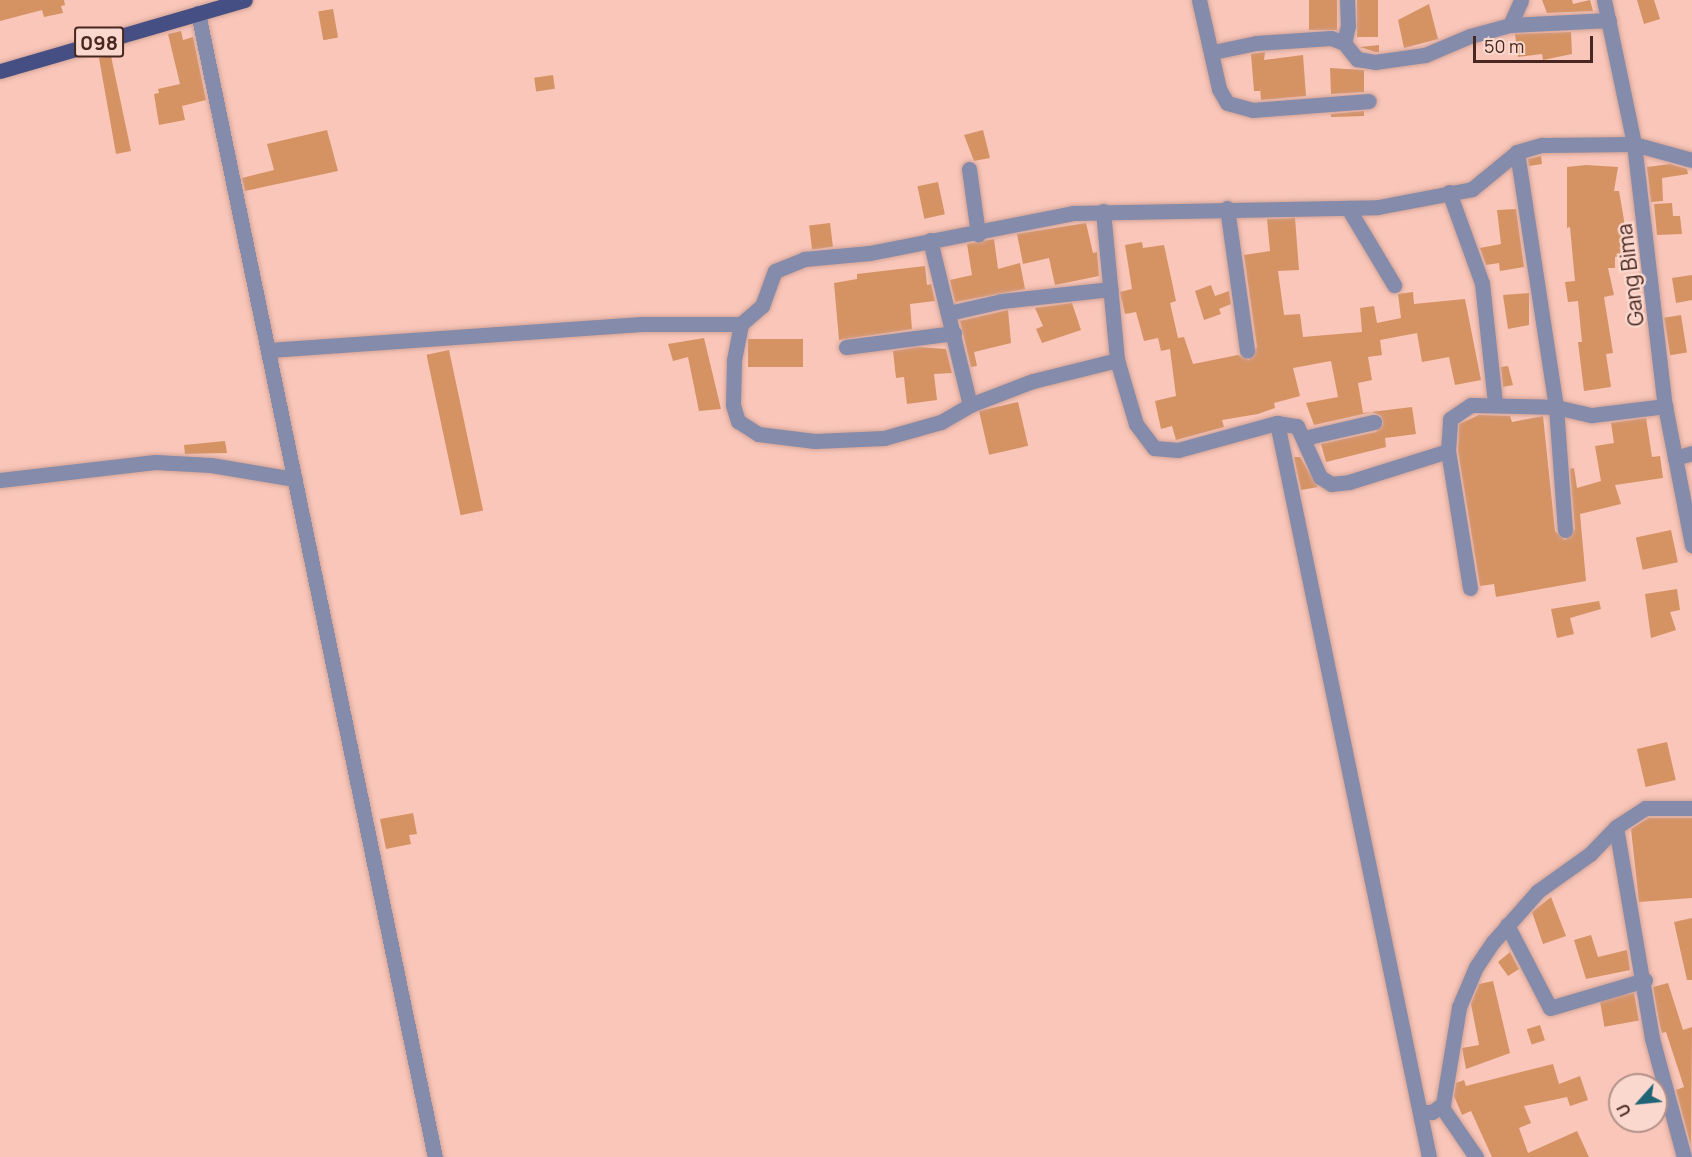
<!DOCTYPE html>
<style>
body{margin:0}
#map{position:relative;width:1692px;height:1157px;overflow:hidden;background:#f9c6b9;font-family:Manrope,sans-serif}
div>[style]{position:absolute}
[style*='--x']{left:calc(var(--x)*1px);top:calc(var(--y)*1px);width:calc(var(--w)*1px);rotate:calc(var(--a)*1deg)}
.building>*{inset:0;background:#d59364;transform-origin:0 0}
.roads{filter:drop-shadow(0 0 2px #d2a397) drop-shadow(0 0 2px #d2a397)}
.minor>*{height:15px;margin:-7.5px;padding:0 7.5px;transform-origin:7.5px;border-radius:7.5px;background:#858baa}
.major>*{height:15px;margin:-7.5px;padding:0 7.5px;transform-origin:7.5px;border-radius:7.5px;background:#464f83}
span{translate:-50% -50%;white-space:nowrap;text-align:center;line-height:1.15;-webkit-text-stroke:5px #fad8ce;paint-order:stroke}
.shield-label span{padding:2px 4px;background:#fad8ce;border:2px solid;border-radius:4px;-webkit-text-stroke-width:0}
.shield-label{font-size:20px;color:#47271f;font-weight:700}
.street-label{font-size:21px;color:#47271f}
.north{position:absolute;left:1608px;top:1073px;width:60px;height:60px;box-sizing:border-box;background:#fad8ce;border:2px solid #b29188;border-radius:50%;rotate:243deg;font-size:16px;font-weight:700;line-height:24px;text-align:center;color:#47271f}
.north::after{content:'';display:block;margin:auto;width:21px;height:27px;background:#1f6575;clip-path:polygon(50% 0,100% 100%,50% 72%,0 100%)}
.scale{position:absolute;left:1473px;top:36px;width:120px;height:27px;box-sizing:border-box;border:3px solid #47271f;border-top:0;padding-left:8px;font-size:18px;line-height:21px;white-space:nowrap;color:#47271f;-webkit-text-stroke:4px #fad8ce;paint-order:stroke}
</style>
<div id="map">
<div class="building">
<i style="clip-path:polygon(0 0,64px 0,65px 5px,61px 6px,63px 13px,44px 17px,42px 10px,0 21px)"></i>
<i style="left:1309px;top:0;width:28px;height:30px"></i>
<i style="left:1357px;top:0;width:21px;height:37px"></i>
<i style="clip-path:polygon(1542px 0,1572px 0,1573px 4px,1590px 0,1593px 11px,1547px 13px)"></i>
<i style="clip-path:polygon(1637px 0,1654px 0,1660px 19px,1644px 24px)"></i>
<i style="clip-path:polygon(1429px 4px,1438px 39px,1404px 48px,1398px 20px)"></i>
<i style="left:333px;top:9px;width:29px;height:15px;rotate:80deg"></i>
<i style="clip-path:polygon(181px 31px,183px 40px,193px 37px,206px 100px,182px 106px,185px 120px,159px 125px,154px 94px,159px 93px,158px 89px,180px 84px,168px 34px)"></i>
<i style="clip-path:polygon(1571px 32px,1572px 54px,1543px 60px,1542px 54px,1518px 57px,1515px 34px)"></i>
<i style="clip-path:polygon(1379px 45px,1379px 52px,1375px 52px,1360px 47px)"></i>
<i style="clip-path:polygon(1265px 52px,1264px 60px,1303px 55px,1306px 96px,1261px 100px,1260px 87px,1260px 91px,1254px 91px,1251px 54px)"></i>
<i style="clip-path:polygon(111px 56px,131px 151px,116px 154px,99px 58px)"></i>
<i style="clip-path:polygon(1330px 68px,1364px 70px,1364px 92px,1331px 94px)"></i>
<i style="left:553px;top:75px;width:14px;height:19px;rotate:82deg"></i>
<i style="clip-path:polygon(1364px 111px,1364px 116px,1331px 117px,1331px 114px)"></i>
<i style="clip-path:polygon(327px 130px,338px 171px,245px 191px,242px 178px,274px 170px,267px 144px)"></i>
<i style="clip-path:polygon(983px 130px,990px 158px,974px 161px,964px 135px)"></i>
<i style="clip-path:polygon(1541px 156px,1542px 164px,1529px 166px,1528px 159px)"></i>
<i style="clip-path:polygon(1670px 164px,1687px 169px,1688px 174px,1662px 178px,1663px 201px,1651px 202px,1647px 167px)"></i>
<i style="clip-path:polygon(1586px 165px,1618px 167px,1614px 191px,1619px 191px,1630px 255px,1615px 257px,1615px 268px,1608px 268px,1614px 295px,1604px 297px,1613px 353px,1606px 354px,1611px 387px,1584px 391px,1578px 342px,1582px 342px,1578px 301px,1568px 302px,1565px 282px,1575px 281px,1570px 227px,1567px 228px,1567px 167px)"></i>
<i style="left:938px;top:182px;width:33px;height:21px;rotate:78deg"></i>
<i style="clip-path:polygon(1672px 203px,1673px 216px,1680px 216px,1682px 234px,1657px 235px,1654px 204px)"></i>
<i style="clip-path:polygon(1516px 209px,1524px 267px,1500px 271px,1499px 263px,1486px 265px,1480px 248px,1501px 244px,1497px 210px)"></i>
<i style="clip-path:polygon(1295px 218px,1299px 270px,1278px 271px,1284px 315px,1300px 314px,1303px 337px,1362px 332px,1360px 308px,1374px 306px,1377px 323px,1401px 318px,1398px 294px,1413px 292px,1414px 304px,1465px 299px,1481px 380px,1455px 385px,1449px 357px,1422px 362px,1417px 333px,1380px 340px,1382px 355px,1368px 357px,1372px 380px,1358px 383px,1363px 413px,1412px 407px,1416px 434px,1385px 438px,1386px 447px,1326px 462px,1321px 444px,1376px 432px,1383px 424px,1381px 416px,1372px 412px,1314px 425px,1306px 403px,1338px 397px,1331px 361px,1293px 368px,1300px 396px,1274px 403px,1275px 408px,1258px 414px,1222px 420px,1224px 427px,1176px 440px,1172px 426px,1161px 429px,1155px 401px,1176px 396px,1170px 349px,1161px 351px,1158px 338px,1144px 341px,1136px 312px,1125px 314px,1121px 297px,1120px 292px,1132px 289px,1125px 245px,1142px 242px,1143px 248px,1164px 245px,1176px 301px,1170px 303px,1178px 338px,1184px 337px,1193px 364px,1238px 355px,1249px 360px,1257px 347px,1244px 255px,1270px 251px,1267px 219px)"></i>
<i style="left:830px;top:223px;width:24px;height:21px;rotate:83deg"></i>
<i style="clip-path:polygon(1086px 223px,1093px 253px,1097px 252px,1099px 276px,1055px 285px,1049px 258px,1023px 264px,1017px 234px)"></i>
<i style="clip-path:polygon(994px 239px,998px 269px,1020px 263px,1025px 289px,955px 302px,950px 280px,972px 275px,967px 244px)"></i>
<i style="clip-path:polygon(925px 266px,927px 285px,931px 284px,935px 301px,910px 304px,912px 329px,839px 340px,834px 283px,857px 279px,857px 274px)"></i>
<i style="clip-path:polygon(1692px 275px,1692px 300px,1676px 303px,1672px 278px)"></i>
<i style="clip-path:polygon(1211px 285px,1215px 296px,1229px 291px,1231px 304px,1219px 309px,1221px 314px,1204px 320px,1195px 291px)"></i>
<i style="clip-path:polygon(1529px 293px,1529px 325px,1508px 329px,1503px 295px)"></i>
<i style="clip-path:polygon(1072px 303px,1081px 330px,1042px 343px,1036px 329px,1043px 326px,1035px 308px)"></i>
<i style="clip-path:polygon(1008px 310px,1011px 343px,974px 352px,977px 366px,971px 367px,960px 321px)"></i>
<i style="left:1681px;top:315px;width:38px;height:17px;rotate:81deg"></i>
<i style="clip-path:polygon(704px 338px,721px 409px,699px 411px,688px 357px,673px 361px,668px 344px)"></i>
<i style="left:748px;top:339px;width:55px;height:28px"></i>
<i style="clip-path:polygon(918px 347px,946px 349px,952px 373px,934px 374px,937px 400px,907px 404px,904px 377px,896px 378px,893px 351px)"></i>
<i style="left:449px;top:350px;width:164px;height:23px;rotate:78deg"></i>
<i style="clip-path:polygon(1508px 366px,1513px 385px,1503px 387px,1501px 367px)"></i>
<i style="left:1018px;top:402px;width:45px;height:40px;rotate:77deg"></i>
<i style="clip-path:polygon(1479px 415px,1510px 416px,1512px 422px,1543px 416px,1555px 531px,1565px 540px,1575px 529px,1570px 469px,1574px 468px,1577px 488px,1601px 481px,1595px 446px,1614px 443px,1611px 423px,1646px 418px,1652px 457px,1660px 456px,1663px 478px,1615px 485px,1621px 504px,1580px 514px,1586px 581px,1496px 597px,1494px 584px,1480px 586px,1458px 451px,1459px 424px)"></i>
<i style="clip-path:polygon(225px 441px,227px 453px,185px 454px,184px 445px)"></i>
<i style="clip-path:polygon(1294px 457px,1300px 457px,1318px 487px,1301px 490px)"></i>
<i style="left:1671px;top:530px;width:33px;height:36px;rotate:78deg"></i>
<i style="clip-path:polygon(1677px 589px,1680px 610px,1670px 612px,1676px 630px,1651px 638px,1645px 594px)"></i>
<i style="clip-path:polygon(1599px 601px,1601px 609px,1570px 618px,1574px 634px,1557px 638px,1551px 609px)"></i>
<i style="left:1667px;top:742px;width:39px;height:31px;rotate:77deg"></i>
<i style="clip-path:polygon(413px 813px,417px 834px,409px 835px,411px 844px,386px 849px,380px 819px)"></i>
<i style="clip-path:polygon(1648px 818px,1692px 818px,1692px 898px,1639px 902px,1631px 829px)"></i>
<i style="clip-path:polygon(1551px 897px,1566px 936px,1543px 944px,1532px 912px)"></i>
<i style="clip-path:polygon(1692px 918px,1692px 980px,1687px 980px,1674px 922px)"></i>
<i style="clip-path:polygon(1591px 935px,1598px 957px,1627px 950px,1630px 970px,1586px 979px,1574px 940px)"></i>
<i style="clip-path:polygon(1510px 952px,1519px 969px,1508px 976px,1498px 962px)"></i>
<i style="clip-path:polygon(1493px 981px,1510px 1053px,1466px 1069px,1462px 1048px,1479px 1045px,1471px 1004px,1479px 984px)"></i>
<i style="clip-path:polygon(1668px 983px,1683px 1030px,1692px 1027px,1691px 1146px,1676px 1090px,1684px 1087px,1666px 1032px,1662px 1033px,1660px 1026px,1653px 987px)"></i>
<i style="left:1634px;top:993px;width:28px;height:35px;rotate:80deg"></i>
<i style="left:1540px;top:1025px;width:16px;height:14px;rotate:72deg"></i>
<i style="clip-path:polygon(1553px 1064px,1559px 1084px,1580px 1076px,1588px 1100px,1570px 1106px,1567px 1097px,1524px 1106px,1531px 1123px,1519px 1128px,1528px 1153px,1577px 1131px,1589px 1157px,1492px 1157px,1471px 1111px,1462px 1115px,1454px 1096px,1456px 1083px,1464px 1080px,1466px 1086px)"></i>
</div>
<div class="roads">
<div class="minor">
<i style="--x:1199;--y:0;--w:91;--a:77.3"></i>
<i style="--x:1219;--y:89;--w:16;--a:60"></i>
<i style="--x:1227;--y:103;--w:27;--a:15"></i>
<i style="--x:1253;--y:110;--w:116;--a:-4.4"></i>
<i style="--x:1604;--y:0;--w:147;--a:78.2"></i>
<i style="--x:1634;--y:144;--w:264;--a:83.3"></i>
<i style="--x:1665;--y:406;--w:142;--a:79"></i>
<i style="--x:198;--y:13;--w:1168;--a:78.3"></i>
<i style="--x:1510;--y:25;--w:27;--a:-66"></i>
<i style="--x:1344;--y:43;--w:17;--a:-77"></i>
<i style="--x:1348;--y:26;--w:26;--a:-92"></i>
<i style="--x:1213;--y:52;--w:44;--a:-11.8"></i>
<i style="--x:1256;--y:43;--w:75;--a:-3.8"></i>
<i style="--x:1331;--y:38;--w:14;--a:21"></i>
<i style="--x:1344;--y:43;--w:21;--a:51"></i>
<i style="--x:1357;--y:59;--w:18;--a:9"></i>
<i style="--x:1375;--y:62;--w:50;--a:-8"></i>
<i style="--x:1425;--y:55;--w:49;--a:-22.9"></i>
<i style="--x:1470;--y:36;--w:41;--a:-15.4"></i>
<i style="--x:1510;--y:25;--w:99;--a:-2.9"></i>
<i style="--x:969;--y:169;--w:66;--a:82.1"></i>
<i style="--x:1449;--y:192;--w:97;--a:70.1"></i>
<i style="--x:1482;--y:283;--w:121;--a:83.8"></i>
<i style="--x:1227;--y:208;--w:144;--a:82"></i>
<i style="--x:1348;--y:208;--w:90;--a:59.1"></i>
<i style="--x:1103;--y:211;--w:150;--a:84.6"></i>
<i style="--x:930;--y:240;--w:170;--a:76.4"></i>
<i style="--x:949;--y:313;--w:54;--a:-12.8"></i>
<i style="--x:1002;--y:301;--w:109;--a:-6.3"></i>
<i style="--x:741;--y:324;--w:28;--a:-41"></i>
<i style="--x:762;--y:306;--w:37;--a:-70"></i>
<i style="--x:775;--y:271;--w:31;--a:-22"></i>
<i style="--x:804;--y:259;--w:66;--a:-5.2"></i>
<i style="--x:870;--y:253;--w:207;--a:-11.1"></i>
<i style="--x:1073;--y:213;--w:305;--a:-1.1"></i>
<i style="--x:1378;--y:207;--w:96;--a:-10.8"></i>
<i style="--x:1472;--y:189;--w:58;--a:-39.4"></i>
<i style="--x:1517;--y:152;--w:26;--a:-16"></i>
<i style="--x:1542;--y:145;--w:92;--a:-0.6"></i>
<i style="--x:1634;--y:144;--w:60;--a:15.4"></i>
<i style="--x:846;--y:347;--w:109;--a:-7.4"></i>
<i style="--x:269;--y:350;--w:373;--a:-4"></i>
<i style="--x:641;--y:324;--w:100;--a:0"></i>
<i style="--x:741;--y:324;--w:38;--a:101"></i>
<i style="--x:734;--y:361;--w:44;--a:91.3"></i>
<i style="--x:733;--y:405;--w:17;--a:73"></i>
<i style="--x:738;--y:421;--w:24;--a:33"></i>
<i style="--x:758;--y:434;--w:57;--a:7"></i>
<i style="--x:815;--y:441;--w:69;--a:-2.5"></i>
<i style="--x:884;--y:438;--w:59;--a:-15.7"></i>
<i style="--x:941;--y:422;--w:34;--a:-30"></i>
<i style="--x:970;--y:405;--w:67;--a:-20.9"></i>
<i style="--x:1033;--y:381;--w:87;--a:-14"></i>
<i style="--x:1117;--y:360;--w:67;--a:73.5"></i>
<i style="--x:1136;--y:424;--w:30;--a:53"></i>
<i style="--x:1154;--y:448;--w:24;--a:5"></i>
<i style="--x:1178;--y:450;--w:103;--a:-15.3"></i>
<i style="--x:1277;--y:423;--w:750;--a:78.3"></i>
<i style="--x:1277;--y:423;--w:20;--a:9"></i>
<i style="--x:1297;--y:426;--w:56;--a:65.7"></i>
<i style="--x:1320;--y:477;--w:13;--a:32"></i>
<i style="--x:1331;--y:484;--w:18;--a:-6"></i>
<i style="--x:1349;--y:482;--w:104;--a:-17.4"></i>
<i style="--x:1304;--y:438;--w:72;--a:-12.9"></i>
<i style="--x:1675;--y:458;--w:18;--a:-16"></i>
<i style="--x:0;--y:480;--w:156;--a:-6.6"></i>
<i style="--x:155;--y:462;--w:56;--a:3.1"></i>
<i style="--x:211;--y:465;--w:85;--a:9.5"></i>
<i style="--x:1565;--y:530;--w:123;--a:-94.2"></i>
<i style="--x:1556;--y:407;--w:37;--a:13"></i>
<i style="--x:1592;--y:415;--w:74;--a:-7"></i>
<i style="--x:1470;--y:588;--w:139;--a:-99.1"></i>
<i style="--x:1448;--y:451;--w:32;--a:-86"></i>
<i style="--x:1450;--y:419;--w:25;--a:-34"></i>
<i style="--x:1471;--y:405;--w:85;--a:1.3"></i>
<i style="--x:1556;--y:407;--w:258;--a:-98.7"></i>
<i style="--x:1507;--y:925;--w:93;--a:62.6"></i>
<i style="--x:1550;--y:1008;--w:99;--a:-16.4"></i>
<i style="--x:1441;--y:1106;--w:62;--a:55.5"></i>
<i style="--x:1420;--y:1112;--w:12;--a:0"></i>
<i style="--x:1432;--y:1112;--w:14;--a:-36"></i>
<i style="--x:1443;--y:1104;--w:98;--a:-80.6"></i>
<i style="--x:1459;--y:1007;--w:43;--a:-67"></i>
<i style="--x:1476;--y:967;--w:30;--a:-56"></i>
<i style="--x:1493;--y:942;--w:68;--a:-48.6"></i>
<i style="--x:1538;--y:891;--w:64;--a:-35.4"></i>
<i style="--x:1590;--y:854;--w:37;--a:-46"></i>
<i style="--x:1684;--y:1157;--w:123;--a:-105.1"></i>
<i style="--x:1652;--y:1038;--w:214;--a:-99.7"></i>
<i style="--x:1616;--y:827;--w:35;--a:-33"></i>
<i style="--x:1645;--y:808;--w:47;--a:0"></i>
</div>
<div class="major">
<i style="--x:0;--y:71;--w:255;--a:-16.2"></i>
</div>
</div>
<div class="shield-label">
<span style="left:99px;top:42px">098</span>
</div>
<div class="street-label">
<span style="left:1630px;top:275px;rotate:-97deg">Gang Bima</span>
</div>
<div class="north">U</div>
<div class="scale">50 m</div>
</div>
